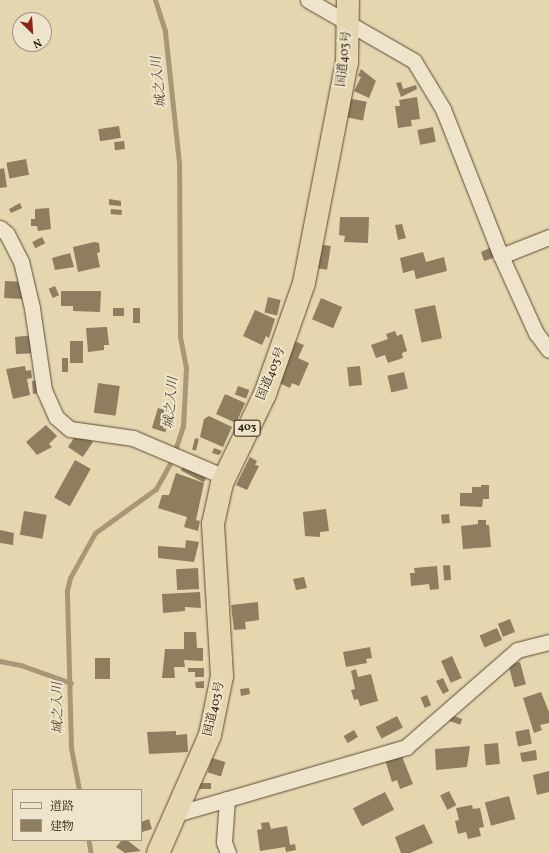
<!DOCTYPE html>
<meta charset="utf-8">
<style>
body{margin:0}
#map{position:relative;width:549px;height:853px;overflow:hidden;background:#e4d6af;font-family:Vollkorn,"Noto Serif JP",serif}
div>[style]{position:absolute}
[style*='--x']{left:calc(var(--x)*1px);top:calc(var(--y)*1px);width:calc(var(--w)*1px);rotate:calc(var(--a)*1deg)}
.stream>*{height:4.5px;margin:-2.25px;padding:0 2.25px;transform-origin:2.25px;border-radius:2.25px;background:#a79776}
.building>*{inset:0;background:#8e7d5f;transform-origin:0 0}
.roads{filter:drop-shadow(0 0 1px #5e4a32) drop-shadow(0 0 1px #5e4a32)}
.minor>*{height:15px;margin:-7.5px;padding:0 7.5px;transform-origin:7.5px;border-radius:7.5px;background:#ede4cb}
.trunk>*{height:22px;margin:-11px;padding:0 11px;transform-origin:11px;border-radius:11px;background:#e4d6af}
span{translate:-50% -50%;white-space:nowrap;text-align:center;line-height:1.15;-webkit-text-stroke:4px #ede4cb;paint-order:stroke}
.shield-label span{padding:1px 3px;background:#ede4cb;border:1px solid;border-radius:3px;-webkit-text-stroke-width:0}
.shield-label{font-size:11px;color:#311c08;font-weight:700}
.street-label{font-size:12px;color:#311c08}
.water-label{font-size:13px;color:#5a472e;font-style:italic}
.legend{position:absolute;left:12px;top:789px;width:130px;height:52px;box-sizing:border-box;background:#ede4cb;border:1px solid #a2947d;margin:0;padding:5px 7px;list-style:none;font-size:12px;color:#311c08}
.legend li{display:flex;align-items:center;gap:8px;height:20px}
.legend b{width:20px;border:1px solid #a2947d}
.north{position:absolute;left:12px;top:12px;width:40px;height:40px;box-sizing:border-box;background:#ede4cb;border:1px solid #a2947d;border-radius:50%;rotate:155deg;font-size:11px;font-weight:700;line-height:16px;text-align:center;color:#311c08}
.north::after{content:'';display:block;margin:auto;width:14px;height:18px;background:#8f2418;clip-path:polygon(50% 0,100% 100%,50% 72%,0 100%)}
</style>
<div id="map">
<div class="stream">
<i style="--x:0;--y:661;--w:21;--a:11"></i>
<i style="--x:21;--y:665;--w:53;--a:19.8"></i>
<i style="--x:79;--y:790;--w:43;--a:-100.8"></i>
<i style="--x:71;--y:748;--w:157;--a:-91.5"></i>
<i style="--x:67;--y:591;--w:13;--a:-77"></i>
<i style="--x:70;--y:578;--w:51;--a:-60.9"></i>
<i style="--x:95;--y:533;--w:75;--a:-35.8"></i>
<i style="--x:156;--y:489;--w:33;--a:-61"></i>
<i style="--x:172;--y:460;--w:35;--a:-72"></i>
<i style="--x:183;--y:427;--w:59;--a:-87.1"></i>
<i style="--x:186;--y:368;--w:32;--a:-101"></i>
<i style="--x:180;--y:337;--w:174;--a:-90.3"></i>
<i style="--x:179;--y:163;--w:133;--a:-96.1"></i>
<i style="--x:165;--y:31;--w:33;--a:-108"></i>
<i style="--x:89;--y:840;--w:13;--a:81"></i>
</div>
<div class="building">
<i style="clip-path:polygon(361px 69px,376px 81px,369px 98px,354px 91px,361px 77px,358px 76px)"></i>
<i style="clip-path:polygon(401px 82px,403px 89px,416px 85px,417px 89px,401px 97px,396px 83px)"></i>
<i style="clip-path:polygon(417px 97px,420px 119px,411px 120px,412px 126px,398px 128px,395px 106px,400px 106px,399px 100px)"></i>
<i style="left:347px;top:98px;width:20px;height:19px;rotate:11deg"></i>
<i style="left:119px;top:126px;width:12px;height:21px;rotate:81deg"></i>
<i style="left:433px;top:127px;width:15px;height:16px;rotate:79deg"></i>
<i style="left:124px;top:141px;width:8px;height:10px;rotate:83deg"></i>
<i style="left:26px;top:159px;width:16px;height:20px;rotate:79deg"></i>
<i style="clip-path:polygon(4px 168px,7px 187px,0 188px,0 169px)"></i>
<i style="clip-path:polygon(109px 199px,121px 201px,121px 206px,109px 205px)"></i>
<i style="clip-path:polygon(20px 203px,22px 208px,11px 213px,9px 209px)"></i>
<i style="clip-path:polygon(49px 208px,51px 229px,38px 231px,37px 226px,31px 226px,31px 219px,35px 219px,35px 209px)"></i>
<i style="left:111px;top:209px;width:11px;height:5px;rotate:5deg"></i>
<i style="clip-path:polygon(340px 217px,369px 217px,368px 243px,344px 242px,345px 236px,339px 235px)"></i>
<i style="clip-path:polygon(402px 224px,406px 238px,398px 240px,395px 225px)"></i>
<i style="left:42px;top:237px;width:7px;height:11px;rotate:63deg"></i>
<i style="clip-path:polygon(94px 242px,99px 243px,100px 252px,97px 253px,100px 267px,78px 272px,73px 247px)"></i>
<i style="left:318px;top:244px;width:13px;height:24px;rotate:9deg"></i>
<i style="clip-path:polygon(492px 247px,496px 257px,484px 261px,481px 252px)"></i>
<i style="clip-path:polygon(423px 252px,426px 262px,444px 257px,447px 271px,416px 279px,414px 270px,403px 273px,400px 258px)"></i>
<i style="clip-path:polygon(70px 253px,74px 267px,55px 270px,52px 258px)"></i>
<i style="left:5px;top:281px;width:20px;height:17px;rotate:3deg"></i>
<i style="left:55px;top:286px;width:10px;height:7px;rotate:66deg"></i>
<i style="clip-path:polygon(61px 291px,101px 291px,100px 312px,73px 311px,73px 306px,61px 306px)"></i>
<i style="left:268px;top:297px;width:13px;height:16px;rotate:13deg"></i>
<i style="left:321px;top:298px;width:23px;height:23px;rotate:23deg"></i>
<i style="left:435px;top:305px;width:34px;height:21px;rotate:78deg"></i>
<i style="left:113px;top:308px;width:11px;height:8px"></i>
<i style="left:133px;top:308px;width:7px;height:15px"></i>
<i style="clip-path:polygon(255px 310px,275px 319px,269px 338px,266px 336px,262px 345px,243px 336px)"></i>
<i style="clip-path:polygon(107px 327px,109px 345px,104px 345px,104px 350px,88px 352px,86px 328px)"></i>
<i style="clip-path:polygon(395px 331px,397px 336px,402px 334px,407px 351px,402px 353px,403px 358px,388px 363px,385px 355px,376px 358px,371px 345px,388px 339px,386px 334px)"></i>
<i style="clip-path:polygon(34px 335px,40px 353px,16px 354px,15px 337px)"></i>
<i style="left:70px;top:341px;width:13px;height:22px"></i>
<i style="clip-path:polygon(294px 341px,304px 345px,298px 358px,309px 363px,299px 386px,292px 383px,290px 388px,277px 382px)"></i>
<i style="left:68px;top:358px;width:14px;height:6px;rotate:90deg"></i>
<i style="clip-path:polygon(25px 366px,26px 371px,31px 370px,32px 378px,27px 379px,30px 395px,13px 399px,6px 369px)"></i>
<i style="left:360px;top:366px;width:19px;height:13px;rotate:84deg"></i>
<i style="left:404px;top:372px;width:17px;height:17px;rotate:77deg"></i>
<i style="clip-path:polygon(44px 380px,46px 392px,33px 394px,32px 381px)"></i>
<i style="left:98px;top:383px;width:22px;height:30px;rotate:8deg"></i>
<i style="left:238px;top:386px;width:12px;height:9px;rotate:20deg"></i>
<i style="left:225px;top:394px;width:22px;height:22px;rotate:24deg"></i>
<i style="left:158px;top:408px;width:14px;height:21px;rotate:17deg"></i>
<i style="clip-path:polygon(209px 416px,232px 427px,223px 447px,200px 437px,204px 419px)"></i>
<i style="clip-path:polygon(46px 425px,57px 436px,49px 444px,52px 447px,37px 455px,26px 442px)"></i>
<i style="left:78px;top:432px;width:18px;height:18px;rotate:34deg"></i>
<i style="left:195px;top:438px;width:4px;height:12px;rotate:14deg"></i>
<i style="clip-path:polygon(214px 448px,222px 451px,219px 455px,212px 453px)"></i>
<i style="clip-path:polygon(250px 457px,257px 461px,255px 465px,259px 466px,247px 490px,236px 485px)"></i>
<i style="left:75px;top:460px;width:18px;height:43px;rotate:29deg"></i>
<i style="left:184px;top:464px;width:26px;height:7px;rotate:28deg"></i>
<i style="clip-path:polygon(176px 473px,204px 483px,196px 520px,200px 521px,198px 531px,184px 527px,187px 517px,158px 508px,162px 495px,169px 495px)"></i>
<i style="clip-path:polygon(481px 485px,489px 485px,489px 499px,483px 499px,482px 507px,460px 506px,460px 493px,472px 493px,472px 487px,481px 487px)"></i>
<i style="clip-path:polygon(326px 509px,329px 531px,320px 532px,320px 537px,305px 536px,303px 512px)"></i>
<i style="left:24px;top:511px;width:23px;height:24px;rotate:10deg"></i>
<i style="left:449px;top:514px;width:9px;height:8px;rotate:84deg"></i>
<i style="clip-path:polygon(478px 520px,486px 520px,486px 525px,489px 525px,491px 547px,463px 549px,461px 526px,478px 524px)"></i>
<i style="clip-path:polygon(0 530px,14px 533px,13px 545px,0 543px)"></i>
<i style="clip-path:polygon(186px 540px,199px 542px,194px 562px,158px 558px,158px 546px,185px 548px)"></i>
<i style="left:450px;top:565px;width:15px;height:7px;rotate:86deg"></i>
<i style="clip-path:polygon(437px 566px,439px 589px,430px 590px,429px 584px,411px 586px,410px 573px,415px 573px,414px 568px)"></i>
<i style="left:198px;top:568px;width:21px;height:22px;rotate:87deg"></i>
<i style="clip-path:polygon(304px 577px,307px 588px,296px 590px,293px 579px)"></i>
<i style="clip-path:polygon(200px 592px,201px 608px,185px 607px,185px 611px,163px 613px,162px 594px)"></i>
<i style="clip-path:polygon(258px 602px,259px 620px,245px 622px,246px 629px,234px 630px,231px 605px)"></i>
<i style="left:510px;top:619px;width:14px;height:13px;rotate:69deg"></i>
<i style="left:497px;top:628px;width:13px;height:19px;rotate:67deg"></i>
<i style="clip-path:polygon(184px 632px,196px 632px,197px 648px,203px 648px,203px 661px,184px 660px,185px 667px,174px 667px,175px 678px,162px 678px,165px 649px,184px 649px)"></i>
<i style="clip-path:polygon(370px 647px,372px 658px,366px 659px,367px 663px,346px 667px,343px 652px)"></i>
<i style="left:452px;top:656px;width:24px;height:12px;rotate:66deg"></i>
<i style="left:95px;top:658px;width:15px;height:21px"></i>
<i style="left:520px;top:662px;width:23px;height:12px;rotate:75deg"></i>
<i style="clip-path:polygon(188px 668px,204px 668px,204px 677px,195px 677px,195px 672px,188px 672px)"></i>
<i style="clip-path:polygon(356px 669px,358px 677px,371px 674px,378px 701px,360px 706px,358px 699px,354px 700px,351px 690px,355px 689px,351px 671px)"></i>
<i style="clip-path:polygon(443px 678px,449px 691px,443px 694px,436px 681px)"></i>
<i style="clip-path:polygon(204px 681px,204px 688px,196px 688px,195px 682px)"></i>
<i style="clip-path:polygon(249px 688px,250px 694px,241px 696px,240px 689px)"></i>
<i style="clip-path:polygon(541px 692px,549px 712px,549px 723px,540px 725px,542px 730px,534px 733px,523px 698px)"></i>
<i style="left:427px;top:695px;width:11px;height:7px;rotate:68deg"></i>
<i style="left:451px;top:715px;width:12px;height:6px;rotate:20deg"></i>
<i style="left:397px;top:716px;width:13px;height:24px;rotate:63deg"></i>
<i style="left:529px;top:729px;width:15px;height:14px;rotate:79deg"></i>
<i style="left:354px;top:730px;width:8px;height:12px;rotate:60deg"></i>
<i style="clip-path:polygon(176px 731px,176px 735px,187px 734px,188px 752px,149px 754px,147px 732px)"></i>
<i style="left:498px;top:743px;width:21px;height:14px;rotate:85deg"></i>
<i style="clip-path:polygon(470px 746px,467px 767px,436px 770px,435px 749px)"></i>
<i style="clip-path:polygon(536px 750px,537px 760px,522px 762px,520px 753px)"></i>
<i style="clip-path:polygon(401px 754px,413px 784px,400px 789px,397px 780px,392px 782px,385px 760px)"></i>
<i style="left:212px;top:758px;width:14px;height:15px;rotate:17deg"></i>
<i style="clip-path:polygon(549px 771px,549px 792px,537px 795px,533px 775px)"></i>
<i style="left:199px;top:783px;width:12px;height:6px"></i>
<i style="left:449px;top:791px;width:16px;height:10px;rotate:63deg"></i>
<i style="left:385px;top:792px;width:20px;height:36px;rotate:63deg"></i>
<i style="left:509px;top:796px;width:24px;height:25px;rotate:75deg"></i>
<i style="clip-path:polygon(472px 805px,473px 809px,480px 808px,484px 827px,479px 828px,481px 836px,468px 839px,466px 832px,458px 834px,455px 821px,459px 820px,456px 808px)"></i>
<i style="clip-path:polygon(149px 819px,152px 829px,142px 832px,141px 822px)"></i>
<i style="clip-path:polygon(269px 822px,271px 829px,287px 826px,290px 845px,295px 844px,296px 850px,286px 852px,285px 847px,260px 851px,257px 830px,262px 829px,261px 823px)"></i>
<i style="clip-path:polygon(424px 824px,433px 843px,410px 853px,401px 853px,395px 837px)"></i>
<i style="clip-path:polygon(122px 840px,127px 840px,141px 851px,125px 853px,116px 847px)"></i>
</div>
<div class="roads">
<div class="minor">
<i style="--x:308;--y:0;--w:122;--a:29.9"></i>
<i style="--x:414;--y:61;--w:56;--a:58.9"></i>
<i style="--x:443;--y:109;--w:158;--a:68.5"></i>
<i style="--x:501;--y:256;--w:85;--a:65.6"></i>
<i style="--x:536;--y:333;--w:21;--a:53"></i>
<i style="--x:0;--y:228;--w:9;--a:41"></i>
<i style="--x:7;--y:234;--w:30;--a:63"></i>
<i style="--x:21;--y:261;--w:48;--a:76.8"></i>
<i style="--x:32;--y:308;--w:83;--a:81.7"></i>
<i style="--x:44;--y:390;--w:30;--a:66"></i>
<i style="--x:56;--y:417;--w:18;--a:41"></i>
<i style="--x:70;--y:429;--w:64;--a:8.1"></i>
<i style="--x:133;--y:438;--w:100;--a:23"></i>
<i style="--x:501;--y:256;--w:52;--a:-21.6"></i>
<i style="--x:227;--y:799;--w:43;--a:94"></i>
<i style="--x:224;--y:842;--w:12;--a:70"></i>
<i style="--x:176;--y:814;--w:240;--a:-16.2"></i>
<i style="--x:406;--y:747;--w:147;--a:-41.1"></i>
<i style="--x:517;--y:650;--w:33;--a:-14"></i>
</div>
<div class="trunk">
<i style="--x:158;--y:853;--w:129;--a:-66.2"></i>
<i style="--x:210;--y:735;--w:60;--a:-78.5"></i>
<i style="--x:222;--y:676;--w:152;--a:-93.4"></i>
<i style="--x:213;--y:524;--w:42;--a:-77.6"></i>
<i style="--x:222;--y:483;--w:99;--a:-64.2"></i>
<i style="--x:265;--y:394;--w:118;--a:-70.6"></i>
<i style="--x:304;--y:283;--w:225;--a:-79"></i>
<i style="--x:347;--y:62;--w:62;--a:-89.1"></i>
</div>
</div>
<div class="shield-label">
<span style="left:247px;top:428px">403</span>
</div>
<div class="street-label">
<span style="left:345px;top:59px;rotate:-84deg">国道403号</span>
<span style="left:272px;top:374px;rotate:-68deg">国道403号</span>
<span style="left:215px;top:709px;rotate:-77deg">国道403号</span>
</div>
<div class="water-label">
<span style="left:160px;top:82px;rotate:-96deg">城之入川</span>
<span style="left:172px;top:403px;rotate:-85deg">城之入川</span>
<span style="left:59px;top:708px;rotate:-91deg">城之入川</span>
</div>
<ul class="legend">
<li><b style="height:5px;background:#ede4cb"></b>道路</li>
<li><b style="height:11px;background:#8e7d5f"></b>建物</li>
</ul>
<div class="north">N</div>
</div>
